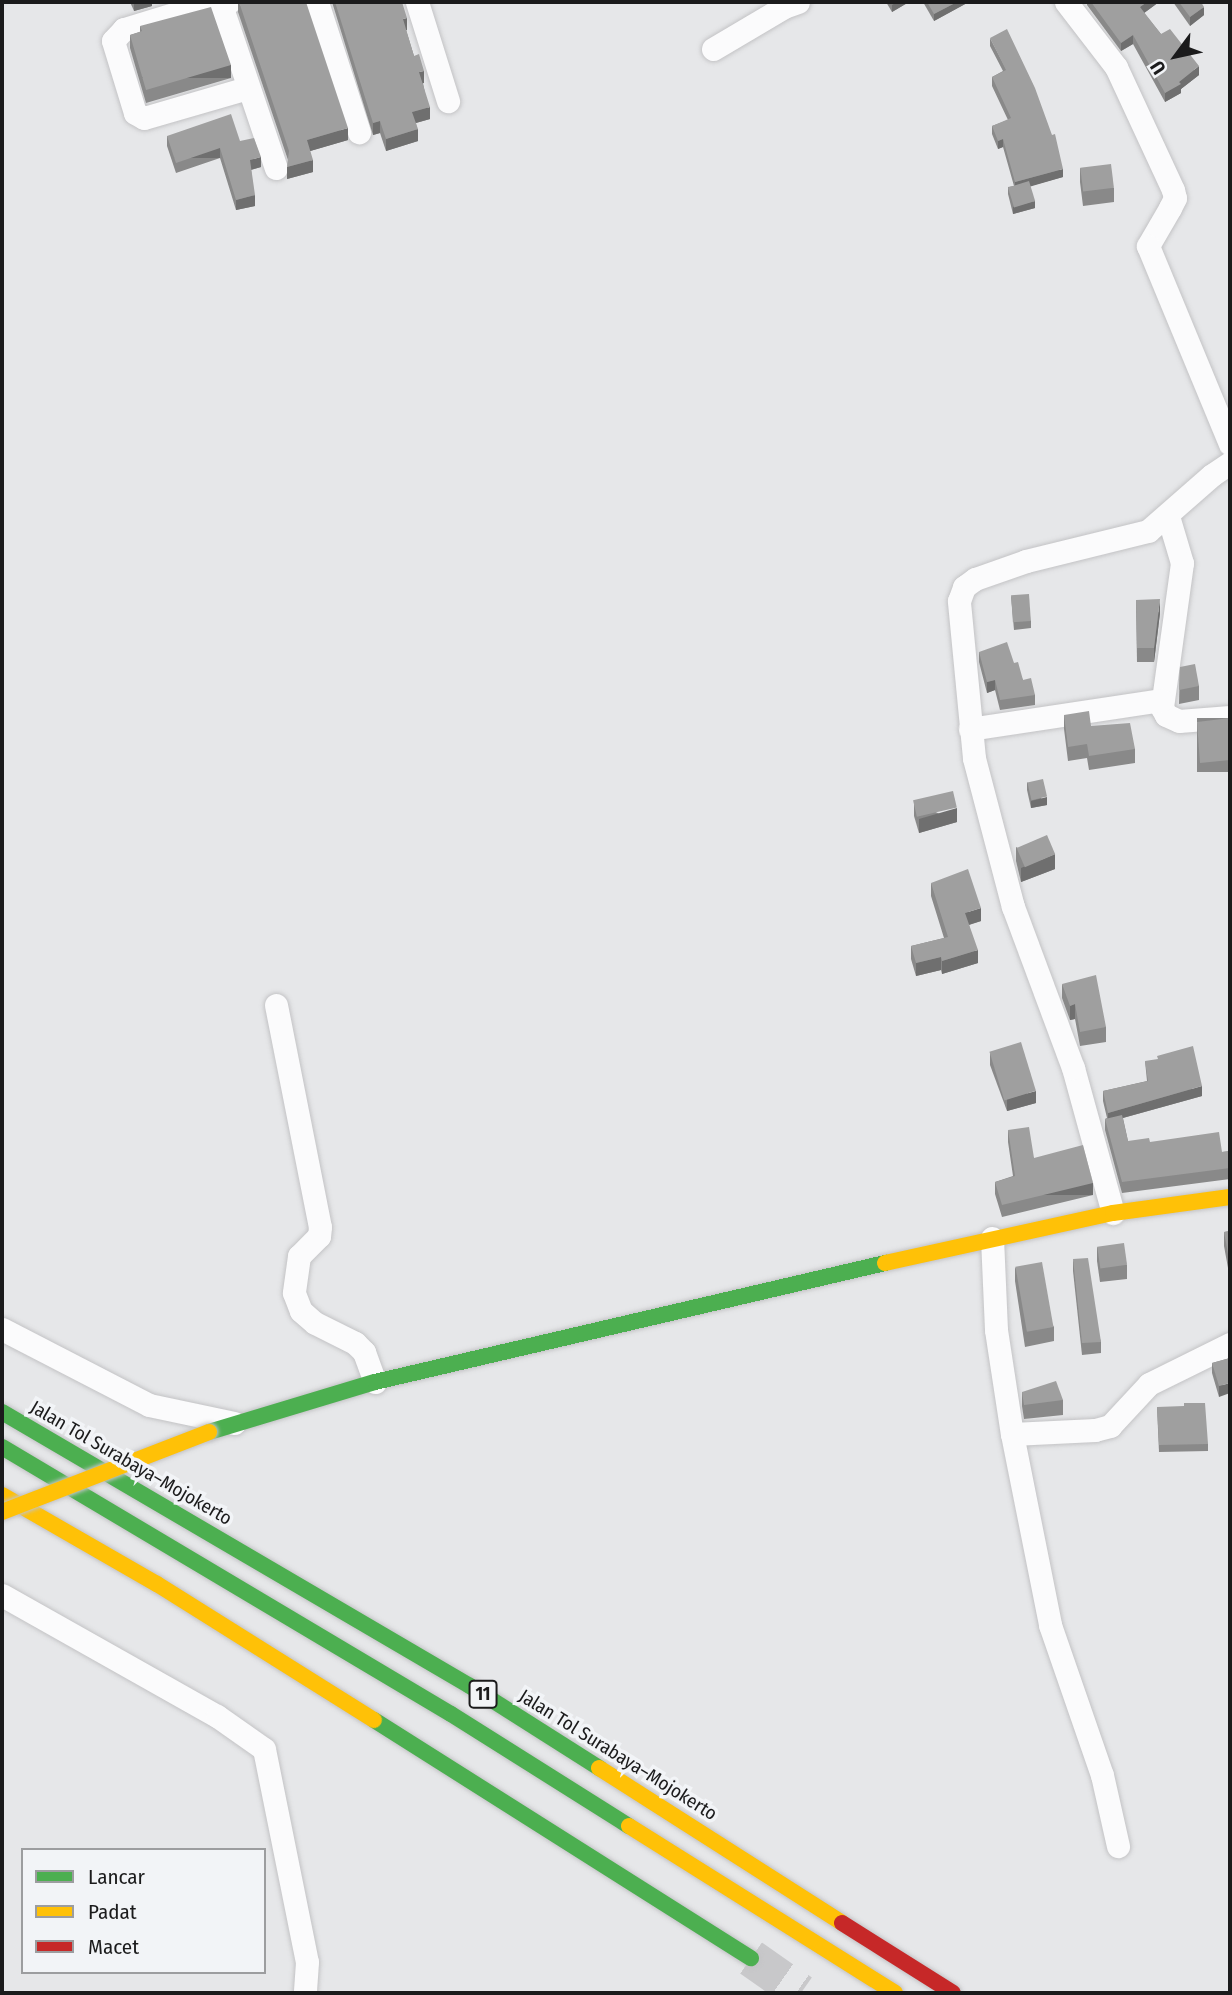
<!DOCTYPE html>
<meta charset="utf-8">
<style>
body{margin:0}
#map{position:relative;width:1232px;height:1995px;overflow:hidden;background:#e6e7e9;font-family:"Fira Sans Condensed",sans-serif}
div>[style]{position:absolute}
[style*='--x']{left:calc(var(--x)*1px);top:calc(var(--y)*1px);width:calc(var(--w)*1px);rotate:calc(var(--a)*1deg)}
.highway-tunnel>*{height:38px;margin-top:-19px;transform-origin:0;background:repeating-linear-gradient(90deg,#c8c8ca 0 38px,transparent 0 57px)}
.roads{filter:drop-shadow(0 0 2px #c3c3c5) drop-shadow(0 0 2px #c3c3c5)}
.street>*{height:23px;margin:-11.5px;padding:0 11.5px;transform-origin:11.5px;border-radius:11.5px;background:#fbfbfc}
.fast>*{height:16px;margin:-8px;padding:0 8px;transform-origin:8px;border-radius:8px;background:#4caf50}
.slow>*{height:16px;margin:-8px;padding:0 8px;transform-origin:8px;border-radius:8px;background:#ffc107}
.jam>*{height:16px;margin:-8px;padding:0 8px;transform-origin:8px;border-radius:8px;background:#c62828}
.bridges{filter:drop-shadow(0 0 2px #c3c3c5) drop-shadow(0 0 2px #c3c3c5)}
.slow-bridge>*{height:16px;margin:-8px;padding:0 8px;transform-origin:8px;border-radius:8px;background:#ffc107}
.wall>*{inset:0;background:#898989;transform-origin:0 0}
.shaded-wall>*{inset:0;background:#6f6f6f;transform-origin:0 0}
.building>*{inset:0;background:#9f9f9f;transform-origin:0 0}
span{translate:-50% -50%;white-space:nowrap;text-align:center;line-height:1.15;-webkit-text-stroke:7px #f2f4f7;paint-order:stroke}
.shield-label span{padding:2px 5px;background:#f2f4f7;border:2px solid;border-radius:5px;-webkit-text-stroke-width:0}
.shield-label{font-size:18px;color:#1b1b1c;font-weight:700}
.street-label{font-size:19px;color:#1b1b1c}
.frame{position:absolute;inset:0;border:4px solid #1b1b1c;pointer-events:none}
.legend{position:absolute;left:21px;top:1848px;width:245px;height:126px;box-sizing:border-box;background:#f2f4f7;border:2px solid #9c9d9f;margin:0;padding:9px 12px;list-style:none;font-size:21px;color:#1b1b1c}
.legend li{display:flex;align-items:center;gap:14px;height:35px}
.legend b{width:35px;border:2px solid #9c9d9f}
.north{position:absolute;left:1141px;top:21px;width:70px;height:70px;-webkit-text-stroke:5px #f2f4f7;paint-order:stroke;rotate:237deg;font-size:19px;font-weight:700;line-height:28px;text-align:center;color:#1b1b1c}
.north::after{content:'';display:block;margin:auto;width:24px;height:32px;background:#1b1b1c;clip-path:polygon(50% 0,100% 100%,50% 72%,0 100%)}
</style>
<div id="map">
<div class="highway-tunnel">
<i style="--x:751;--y:1958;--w:61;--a:35"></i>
</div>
<div class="roads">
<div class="street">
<i style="--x:229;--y:2;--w:50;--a:168.5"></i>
<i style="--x:180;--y:12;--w:59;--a:163.1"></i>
<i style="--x:124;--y:29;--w:16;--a:133"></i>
<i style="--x:113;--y:41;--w:75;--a:73"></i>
<i style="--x:135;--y:113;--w:10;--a:29"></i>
<i style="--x:144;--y:118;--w:107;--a:-16.2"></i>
<i style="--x:317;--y:2;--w:137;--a:72.1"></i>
<i style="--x:417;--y:2;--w:104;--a:72.6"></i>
<i style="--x:1066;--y:2;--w:82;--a:52.4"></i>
<i style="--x:1116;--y:67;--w:136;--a:65.1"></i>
<i style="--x:1173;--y:190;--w:8;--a:76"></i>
<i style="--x:1175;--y:198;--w:11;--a:117"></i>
<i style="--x:1170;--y:208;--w:44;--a:120.1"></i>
<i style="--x:1148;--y:246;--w:214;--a:67.5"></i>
<i style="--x:221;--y:5;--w:172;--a:71.4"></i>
<i style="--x:713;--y:49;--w:82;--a:-30.6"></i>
<i style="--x:784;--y:7;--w:15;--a:-20"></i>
<i style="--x:1168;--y:516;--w:49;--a:73.4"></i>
<i style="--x:1182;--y:563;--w:146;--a:97.9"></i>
<i style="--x:1162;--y:708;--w:8;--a:60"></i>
<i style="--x:1166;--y:715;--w:14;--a:25"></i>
<i style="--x:1179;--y:721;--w:51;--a:-4.5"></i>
<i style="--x:970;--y:729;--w:193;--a:-8.6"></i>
<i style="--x:276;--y:1005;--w:226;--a:78.8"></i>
<i style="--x:320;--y:1227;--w:9;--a:96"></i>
<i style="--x:319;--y:1236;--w:28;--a:135"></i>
<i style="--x:299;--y:1256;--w:37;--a:98"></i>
<i style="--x:294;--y:1293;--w:19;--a:69"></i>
<i style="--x:301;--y:1311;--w:18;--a:41"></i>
<i style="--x:315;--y:1323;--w:45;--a:26.6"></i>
<i style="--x:355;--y:1343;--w:13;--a:45"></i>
<i style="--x:364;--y:1352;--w:32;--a:70"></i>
<i style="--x:1113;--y:1213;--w:150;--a:-105.4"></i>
<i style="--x:1073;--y:1068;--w:172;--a:-110.4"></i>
<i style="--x:1013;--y:907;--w:154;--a:-104.7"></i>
<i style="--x:974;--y:758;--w:158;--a:-95.5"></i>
<i style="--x:959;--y:601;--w:15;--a:-70"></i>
<i style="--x:964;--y:587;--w:14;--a:-36"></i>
<i style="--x:975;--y:579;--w:54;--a:-19.4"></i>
<i style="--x:1026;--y:561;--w:126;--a:-13.8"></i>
<i style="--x:1148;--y:531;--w:85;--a:-41.2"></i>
<i style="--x:1212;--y:475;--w:22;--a:-34"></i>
<i style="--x:992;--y:1238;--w:92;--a:87.5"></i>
<i style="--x:996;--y:1330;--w:105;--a:81.3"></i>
<i style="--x:1012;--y:1434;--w:195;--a:78.7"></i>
<i style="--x:1050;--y:1625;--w:159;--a:70.9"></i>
<i style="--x:1102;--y:1775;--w:73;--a:77.3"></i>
<i style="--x:2;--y:1329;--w:165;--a:27.3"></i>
<i style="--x:149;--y:1405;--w:87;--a:12"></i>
<i style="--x:1012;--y:1434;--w:83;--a:-2.8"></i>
<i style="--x:1095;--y:1430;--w:16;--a:-15"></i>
<i style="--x:1110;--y:1426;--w:57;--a:-47.1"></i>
<i style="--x:1149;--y:1384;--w:90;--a:-26.3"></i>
<i style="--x:2;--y:1595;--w:247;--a:29.4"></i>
<i style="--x:217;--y:1716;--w:57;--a:35.1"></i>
<i style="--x:264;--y:1749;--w:217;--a:78.6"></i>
<i style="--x:307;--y:1962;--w:31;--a:94"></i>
</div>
<div class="fast">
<i style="--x:2;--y:1412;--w:542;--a:30.35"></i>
<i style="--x:470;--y:1686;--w:153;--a:32.4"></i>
<i style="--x:209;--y:1432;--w:173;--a:-16.8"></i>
<i style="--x:375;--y:1382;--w:524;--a:-13.13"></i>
<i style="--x:2;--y:1447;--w:522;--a:30.74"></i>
<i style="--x:451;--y:1714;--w:210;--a:32.2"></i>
<i style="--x:374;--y:1720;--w:446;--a:32.3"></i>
</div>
<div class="slow">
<i style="--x:885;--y:1263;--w:233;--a:-12.4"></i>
<i style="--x:1113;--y:1213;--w:118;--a:-7.8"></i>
<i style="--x:2;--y:1495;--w:179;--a:29.9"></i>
<i style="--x:157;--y:1584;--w:256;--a:32.1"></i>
<i style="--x:599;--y:1768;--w:288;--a:32.5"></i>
<i style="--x:629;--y:1826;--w:314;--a:32.1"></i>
</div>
<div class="jam">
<i style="--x:842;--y:1923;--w:131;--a:32.2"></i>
</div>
</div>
<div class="bridges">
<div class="slow-bridge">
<i style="--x:2;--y:1512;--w:222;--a:-21.1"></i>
</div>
</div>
<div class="wall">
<i style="clip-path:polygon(130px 2px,152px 2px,152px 6px,134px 11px)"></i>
<i style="clip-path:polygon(238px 2px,348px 140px,310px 151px,313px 172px,287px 179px,288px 160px,238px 12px)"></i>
<i style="clip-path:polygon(332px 2px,394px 2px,407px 30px,406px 30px,414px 56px,424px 83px,423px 83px,430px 119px,416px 123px,418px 141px,386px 151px,380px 133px,373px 135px)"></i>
<i style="clip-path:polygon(886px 2px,909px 2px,892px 12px)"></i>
<i style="clip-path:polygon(923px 2px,967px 2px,967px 3px,934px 21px)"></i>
<i style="clip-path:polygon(1087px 2px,1159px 2px,1144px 13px,1161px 34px,1199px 75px,1181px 89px,1181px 93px,1165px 102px,1133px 44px,1121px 51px,1087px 5px)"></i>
<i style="clip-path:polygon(1173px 2px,1201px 2px,1204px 15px,1190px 26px)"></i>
<i style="clip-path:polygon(140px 26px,231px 78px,146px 103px,130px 48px,130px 35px,140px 32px)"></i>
<i style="clip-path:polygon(990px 38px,1063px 177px,1030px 186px,1035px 208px,1013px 214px,1008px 194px,1008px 187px,1014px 186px,1003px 147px,998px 149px,992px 134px,992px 126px,1008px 120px,992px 86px,992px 77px,1003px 71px,990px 46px)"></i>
<i style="clip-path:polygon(167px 136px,240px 141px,261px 167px,251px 170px,255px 206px,236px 210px,220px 158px,176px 173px,167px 146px)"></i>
<i style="clip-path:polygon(1080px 168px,1114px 188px,1114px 202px,1083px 206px,1080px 182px)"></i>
<i style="clip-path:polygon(1011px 596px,1031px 621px,1031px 628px,1014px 630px)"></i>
<i style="clip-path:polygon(1136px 600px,1160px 613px,1154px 662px,1137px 662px)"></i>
<i style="clip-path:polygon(979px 652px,1014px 663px,1023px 680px,1035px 695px,1035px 705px,1000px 710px,995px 690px,987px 693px,979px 662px)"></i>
<i style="clip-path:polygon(1180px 667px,1199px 686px,1199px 700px,1179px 704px)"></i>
<i style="clip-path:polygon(1064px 715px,1091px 726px,1135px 749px,1135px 763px,1089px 770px,1087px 758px,1068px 761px,1064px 729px)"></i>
<i style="left:1230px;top:718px;width:54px;height:33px;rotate:90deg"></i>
<i style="clip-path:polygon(1027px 782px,1047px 805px,1031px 808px,1027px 790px)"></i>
<i style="clip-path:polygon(914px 802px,957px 822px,919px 833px,914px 816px)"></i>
<i style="clip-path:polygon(1016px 847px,1055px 869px,1021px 882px,1016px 861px)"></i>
<i style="clip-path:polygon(931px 883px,981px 921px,969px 925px,978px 963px,942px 974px,941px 970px,916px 976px,911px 959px,911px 946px,944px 938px,931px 896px)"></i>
<i style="clip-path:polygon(1062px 984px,1106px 1027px,1106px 1042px,1080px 1046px,1075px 1019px,1070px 1020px,1062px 998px)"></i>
<i style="clip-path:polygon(990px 1053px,1036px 1103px,1007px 1111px,990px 1065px)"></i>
<i style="clip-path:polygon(1145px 1061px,1202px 1096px,1123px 1118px,1128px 1141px,1150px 1142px,1222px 1152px,1230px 1151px,1230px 1179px,1122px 1193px,1105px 1130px,1105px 1119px,1107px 1118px,1103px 1101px,1103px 1091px,1147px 1081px)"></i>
<i style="clip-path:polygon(1008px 1130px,1034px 1158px,1093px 1195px,1002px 1217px,995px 1194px,995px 1182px,1013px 1176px,1008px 1142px)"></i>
<i style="clip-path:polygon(1230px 1231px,1230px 1279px,1224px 1246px,1224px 1232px)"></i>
<i style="clip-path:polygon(1097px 1247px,1127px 1265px,1127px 1279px,1100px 1282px,1097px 1261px)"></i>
<i style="clip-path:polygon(1073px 1259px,1101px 1342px,1101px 1353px,1082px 1355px,1073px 1271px)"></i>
<i style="clip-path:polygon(1015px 1267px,1054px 1327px,1054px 1341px,1025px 1347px,1015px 1281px)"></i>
<i style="clip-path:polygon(1230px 1358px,1219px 1397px,1212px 1373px,1212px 1363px)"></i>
<i style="clip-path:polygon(1022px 1392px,1063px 1400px,1063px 1415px,1024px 1419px,1022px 1406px)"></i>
<i style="clip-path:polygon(1157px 1407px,1208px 1444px,1208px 1451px,1159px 1452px)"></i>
</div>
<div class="shaded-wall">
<i style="clip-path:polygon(134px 2px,152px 2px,152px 6px,134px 11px)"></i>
<i style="clip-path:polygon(897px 2px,909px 2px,892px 12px,892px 5px)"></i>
<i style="clip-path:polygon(957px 2px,967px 2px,967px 3px,934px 21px,934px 14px)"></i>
<i style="clip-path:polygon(1147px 2px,1159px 2px,1140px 16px,1140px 7px)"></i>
<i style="clip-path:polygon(1204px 7px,1204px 15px,1190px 26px,1190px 17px)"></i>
<i style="clip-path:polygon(407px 18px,407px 30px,403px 31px,403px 19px)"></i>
<i style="clip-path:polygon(1133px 35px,1133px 44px,1121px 51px,1121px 43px)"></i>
<i style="left:231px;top:65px;width:13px;height:89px;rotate:90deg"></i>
<i style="clip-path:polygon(1199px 66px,1199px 75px,1181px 89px,1181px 93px,1165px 102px,1165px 93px)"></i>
<i style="clip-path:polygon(424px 71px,424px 83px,419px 84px,419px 72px)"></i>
<i style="clip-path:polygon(430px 107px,430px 119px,412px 124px,412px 112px)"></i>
<i style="clip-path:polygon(380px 121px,380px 133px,373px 135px,373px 123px)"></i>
<i style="clip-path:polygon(348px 128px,348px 140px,307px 152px,307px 140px)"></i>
<i style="clip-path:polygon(418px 129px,418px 141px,386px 151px,386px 139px)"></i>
<i style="clip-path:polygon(1003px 139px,1003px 147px,998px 149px,998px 141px)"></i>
<i style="left:220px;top:148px;width:10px;height:46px;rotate:90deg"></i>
<i style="clip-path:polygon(261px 157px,261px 167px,250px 170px,250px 160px)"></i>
<i style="clip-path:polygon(313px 160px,313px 172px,287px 179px,287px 167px)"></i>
<i style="clip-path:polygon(1063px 169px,1063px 177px,1015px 191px,1015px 182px)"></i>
<i style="clip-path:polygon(255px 195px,255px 206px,236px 210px,236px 200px)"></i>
<i style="clip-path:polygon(1035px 201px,1035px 208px,1013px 214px,1013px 207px)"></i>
<i style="clip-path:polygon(1160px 599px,1160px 613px,1154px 662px,1154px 648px)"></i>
<i style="clip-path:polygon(995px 680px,995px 690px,987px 693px,987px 682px)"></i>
<i style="clip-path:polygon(1047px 797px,1047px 805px,1031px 808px,1031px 801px)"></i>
<i style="clip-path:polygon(957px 808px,957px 822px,919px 833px,919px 819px)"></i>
<i style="clip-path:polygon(1055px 854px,1055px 869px,1021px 882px,1021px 868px)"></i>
<i style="clip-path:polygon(981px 908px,981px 921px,965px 926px,965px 913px)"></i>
<i style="clip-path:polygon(978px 950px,978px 963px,942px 974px,942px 961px)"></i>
<i style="clip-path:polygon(941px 957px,941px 970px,916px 976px,916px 963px)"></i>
<i style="clip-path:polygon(1075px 1004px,1075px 1019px,1070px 1020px,1070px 1006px)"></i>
<i style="clip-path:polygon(1202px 1086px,1202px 1096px,1108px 1122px,1108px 1113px)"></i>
<i style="clip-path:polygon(1036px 1091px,1036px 1103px,1007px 1111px,1007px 1099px)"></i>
<i style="left:1093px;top:1183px;width:12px;height:94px;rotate:90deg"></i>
<i style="clip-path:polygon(1230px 1383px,1230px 1393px,1219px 1397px,1219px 1386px)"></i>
</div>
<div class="building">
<i style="clip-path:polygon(239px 2px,306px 2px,348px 128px,307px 140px,313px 160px,287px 167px,289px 151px)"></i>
<i style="clip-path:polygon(335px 2px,394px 2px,394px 4px,402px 2px,407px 18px,403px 19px,414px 56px,419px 54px,424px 71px,419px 72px,430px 107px,412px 112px,418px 129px,386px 139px,380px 121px,373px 123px)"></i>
<i style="clip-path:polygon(927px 2px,957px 2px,934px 14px)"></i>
<i style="clip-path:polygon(1091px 2px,1147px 2px,1140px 7px,1161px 34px,1170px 29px,1199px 66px,1179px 82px,1181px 84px,1165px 93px,1133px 35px,1121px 43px)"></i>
<i style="clip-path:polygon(1179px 2px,1201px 2px,1204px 7px,1190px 17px)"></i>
<i style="clip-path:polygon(211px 7px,231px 65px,146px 90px,130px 35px,142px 31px,140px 26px)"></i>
<i style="clip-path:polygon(1007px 29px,1035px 88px,1052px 135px,1055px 134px,1063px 169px,1015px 182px,1003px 139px,998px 141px,992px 126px,1011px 118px,992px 77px,1006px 70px,990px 38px)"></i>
<i style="clip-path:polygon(231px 114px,240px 141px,254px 138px,261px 157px,250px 160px,255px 195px,236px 200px,220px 148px,176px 163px,167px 136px)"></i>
<i style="left:1111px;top:164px;width:24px;height:31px;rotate:83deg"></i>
<i style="left:1029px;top:181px;width:21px;height:22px;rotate:73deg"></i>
<i style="left:1029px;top:594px;width:27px;height:18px;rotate:86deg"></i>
<i style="clip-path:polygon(1160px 599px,1154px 648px,1137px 648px,1136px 600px)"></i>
<i style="clip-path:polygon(1007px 642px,1014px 663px,1018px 662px,1023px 680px,1031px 678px,1035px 695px,1000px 700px,995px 680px,987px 682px,979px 652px)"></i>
<i style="clip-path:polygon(1195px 664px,1199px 686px,1179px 690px,1180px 667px)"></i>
<i style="clip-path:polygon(1089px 711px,1091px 726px,1130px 723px,1135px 749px,1089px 756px,1087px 744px,1068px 747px,1064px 715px)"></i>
<i style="clip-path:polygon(1230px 718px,1230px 760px,1200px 763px,1197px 722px)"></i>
<i style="left:1043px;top:779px;width:18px;height:16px;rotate:77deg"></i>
<i style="left:953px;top:791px;width:17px;height:41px;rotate:77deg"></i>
<i style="left:1047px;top:835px;width:21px;height:33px;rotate:67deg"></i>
<i style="clip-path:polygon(968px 869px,981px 908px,965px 913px,978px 950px,942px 961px,941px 957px,916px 963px,911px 946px,948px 937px,931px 883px)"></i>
<i style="clip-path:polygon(1096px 975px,1106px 1027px,1080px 1032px,1075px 1004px,1070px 1006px,1062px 984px)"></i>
<i style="left:1021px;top:1042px;width:51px;height:33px;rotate:73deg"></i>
<i style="clip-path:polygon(1193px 1046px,1202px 1086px,1108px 1113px,1103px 1091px,1148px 1081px,1145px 1061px,1158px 1059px,1157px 1056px)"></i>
<i style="clip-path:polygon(1122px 1115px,1128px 1141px,1149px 1138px,1150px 1142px,1219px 1132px,1222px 1152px,1230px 1151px,1230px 1168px,1122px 1182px,1105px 1119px)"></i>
<i style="clip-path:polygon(1029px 1127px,1034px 1158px,1083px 1145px,1093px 1183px,1002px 1205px,995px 1182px,1015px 1176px,1008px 1130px)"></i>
<i style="clip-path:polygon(1230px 1231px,1230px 1265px,1224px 1232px)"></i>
<i style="left:1124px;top:1243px;width:22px;height:27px;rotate:82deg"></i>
<i style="clip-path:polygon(1088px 1258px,1101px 1342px,1082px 1343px,1073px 1259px)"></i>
<i style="left:1042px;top:1262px;width:66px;height:27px;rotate:80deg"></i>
<i style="clip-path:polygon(1230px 1358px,1230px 1383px,1219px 1386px,1212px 1363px)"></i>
<i style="clip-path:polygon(1056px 1381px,1063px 1400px,1024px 1405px,1022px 1392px)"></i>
<i style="clip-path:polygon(1184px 1403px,1205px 1403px,1208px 1444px,1159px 1445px,1157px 1407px,1184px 1406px)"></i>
</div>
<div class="shield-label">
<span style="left:483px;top:1694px">11</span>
</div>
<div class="street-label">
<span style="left:131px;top:1463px;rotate:30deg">Jalan Tol Surabaya–Mojokerto</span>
<span style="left:618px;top:1755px;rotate:32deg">Jalan Tol Surabaya–Mojokerto</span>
</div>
<div class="frame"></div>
<ul class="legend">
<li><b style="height:9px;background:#4caf50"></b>Lancar</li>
<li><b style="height:9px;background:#ffc107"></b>Padat</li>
<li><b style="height:9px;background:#c62828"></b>Macet</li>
</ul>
<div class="north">U</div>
</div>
